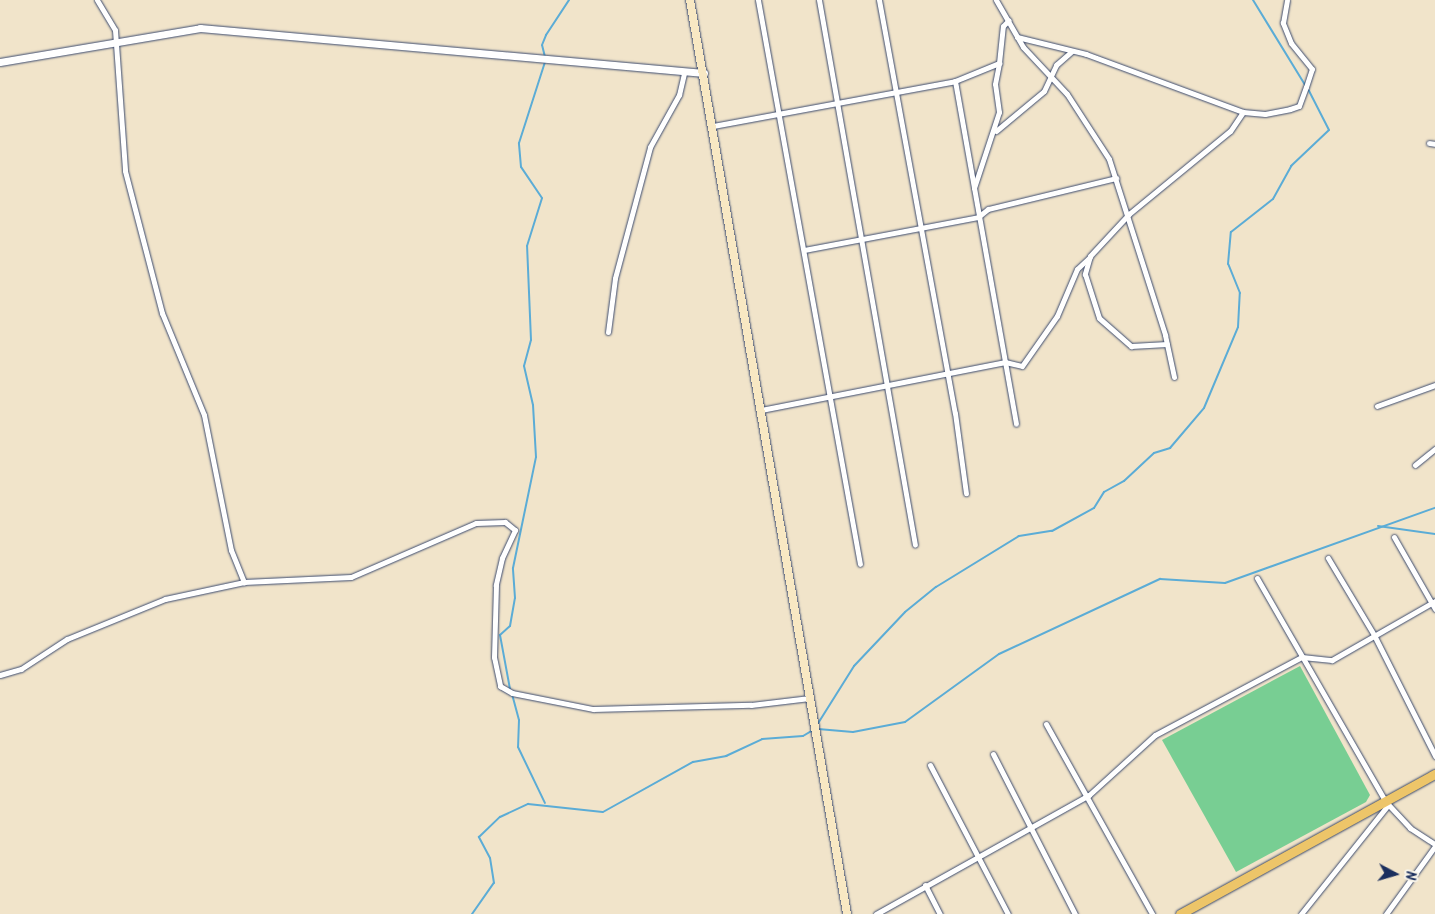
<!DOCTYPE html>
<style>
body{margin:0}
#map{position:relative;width:1435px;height:914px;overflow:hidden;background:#f1e4ca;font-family:Kalam,sans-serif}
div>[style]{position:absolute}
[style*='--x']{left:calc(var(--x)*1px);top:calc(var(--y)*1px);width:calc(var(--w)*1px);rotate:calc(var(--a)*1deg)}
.green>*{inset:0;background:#78ce93}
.stream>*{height:2px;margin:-1px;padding:0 1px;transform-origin:1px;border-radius:1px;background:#5bacd6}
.roads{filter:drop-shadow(0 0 1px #3b4a6e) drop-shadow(0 0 1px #3b4a6e)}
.minor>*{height:5px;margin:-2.5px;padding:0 2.5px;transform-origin:2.5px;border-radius:2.5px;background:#fff}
.tertiary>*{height:7px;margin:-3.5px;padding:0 3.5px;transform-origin:3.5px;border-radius:3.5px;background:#fff}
.secondary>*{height:8px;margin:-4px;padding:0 4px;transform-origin:4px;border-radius:4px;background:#f8e8c3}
.primary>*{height:9px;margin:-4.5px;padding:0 4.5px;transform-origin:4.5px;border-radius:4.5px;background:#edc569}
span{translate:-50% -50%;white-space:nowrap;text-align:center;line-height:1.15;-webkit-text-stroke:5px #f7f3e8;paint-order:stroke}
.north{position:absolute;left:1370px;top:849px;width:50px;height:50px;-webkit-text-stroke:4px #f7f3e8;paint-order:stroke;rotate:96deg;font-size:14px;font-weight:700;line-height:20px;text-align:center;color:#1b2f5e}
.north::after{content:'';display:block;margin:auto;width:18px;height:22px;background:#1b2f5e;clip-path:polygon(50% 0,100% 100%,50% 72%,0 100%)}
</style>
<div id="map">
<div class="green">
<i style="clip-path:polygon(1300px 666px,1370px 795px,1366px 802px,1236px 872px,1162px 740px)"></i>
</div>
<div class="stream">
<i style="--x:1253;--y:0;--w:100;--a:58.5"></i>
<i style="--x:545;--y:57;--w:12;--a:-104"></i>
<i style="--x:542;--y:45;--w:11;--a:-68"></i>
<i style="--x:546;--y:35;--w:42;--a:-56.7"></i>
<i style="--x:1378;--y:526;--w:58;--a:8"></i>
<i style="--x:510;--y:689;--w:55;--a:-100.5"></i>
<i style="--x:500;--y:635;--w:13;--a:-42"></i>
<i style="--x:510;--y:626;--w:28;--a:-80"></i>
<i style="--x:515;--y:598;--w:30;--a:-94"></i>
<i style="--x:513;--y:568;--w:113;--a:-78.3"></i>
<i style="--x:536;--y:457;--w:52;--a:-93.3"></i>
<i style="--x:533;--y:405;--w:40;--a:-103"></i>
<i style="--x:524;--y:366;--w:27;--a:-75"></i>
<i style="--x:531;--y:340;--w:94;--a:-92.4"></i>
<i style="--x:527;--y:246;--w:50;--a:-72.6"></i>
<i style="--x:542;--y:198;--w:37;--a:-124"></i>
<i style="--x:521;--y:167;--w:24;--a:-95"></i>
<i style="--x:519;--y:143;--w:85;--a:-72.2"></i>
<i style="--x:512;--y:694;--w:27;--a:75"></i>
<i style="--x:519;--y:720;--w:27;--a:92"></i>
<i style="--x:518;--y:747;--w:62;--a:64.3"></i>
<i style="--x:817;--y:725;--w:70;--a:-57.9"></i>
<i style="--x:854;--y:666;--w:74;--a:-46.6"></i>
<i style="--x:905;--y:612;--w:40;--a:-39"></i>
<i style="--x:936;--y:587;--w:97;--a:-31.6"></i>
<i style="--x:1019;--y:536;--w:33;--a:-9"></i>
<i style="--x:1052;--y:531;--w:48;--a:-28.7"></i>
<i style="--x:1094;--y:508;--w:19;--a:-58"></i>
<i style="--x:1104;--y:492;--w:23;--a:-29"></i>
<i style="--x:1124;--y:481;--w:41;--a:-43"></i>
<i style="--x:1154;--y:453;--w:17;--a:-17"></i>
<i style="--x:1170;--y:448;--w:52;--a:-49.6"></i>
<i style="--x:1204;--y:408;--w:88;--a:-67.2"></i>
<i style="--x:1238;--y:327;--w:34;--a:-87"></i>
<i style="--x:1240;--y:293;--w:31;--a:-112"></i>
<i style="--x:1228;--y:264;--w:32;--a:-85"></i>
<i style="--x:1231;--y:232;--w:53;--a:-38.2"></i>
<i style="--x:1273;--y:199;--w:38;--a:-61"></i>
<i style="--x:1291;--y:166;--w:52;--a:-43.5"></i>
<i style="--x:1329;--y:130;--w:46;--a:-117.1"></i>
<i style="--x:818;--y:729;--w:35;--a:5"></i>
<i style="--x:853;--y:732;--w:53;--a:-10.9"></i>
<i style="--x:905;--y:722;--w:116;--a:-35.9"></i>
<i style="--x:999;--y:654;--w:178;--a:-25"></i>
<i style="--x:1160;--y:579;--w:65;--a:3.5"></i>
<i style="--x:1225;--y:583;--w:223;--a:-19.7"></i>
<i style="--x:472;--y:914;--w:38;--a:-55"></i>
<i style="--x:494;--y:883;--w:25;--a:-99"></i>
<i style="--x:490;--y:858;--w:24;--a:-118"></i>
<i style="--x:479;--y:837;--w:29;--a:-44"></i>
<i style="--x:500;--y:817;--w:31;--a:-25"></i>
<i style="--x:528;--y:804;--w:75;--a:6.1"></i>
<i style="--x:603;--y:812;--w:103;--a:-29.1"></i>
<i style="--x:693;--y:762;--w:34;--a:-10"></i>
<i style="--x:726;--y:756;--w:40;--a:-25"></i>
<i style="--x:762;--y:739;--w:41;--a:-4.2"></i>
<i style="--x:803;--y:736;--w:12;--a:-31"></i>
</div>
<div class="roads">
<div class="minor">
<i style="--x:97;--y:0;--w:35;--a:59"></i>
<i style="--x:115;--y:30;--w:141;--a:85.9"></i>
<i style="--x:125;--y:171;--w:147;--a:75.4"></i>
<i style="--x:162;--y:313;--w:110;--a:67.6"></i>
<i style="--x:204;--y:415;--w:138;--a:78.7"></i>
<i style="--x:231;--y:550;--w:35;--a:68"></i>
<i style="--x:758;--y:0;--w:573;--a:79.75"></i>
<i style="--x:819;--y:0;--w:553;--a:80.01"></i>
<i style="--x:879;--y:0;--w:420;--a:79.6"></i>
<i style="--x:955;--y:413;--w:81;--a:82.2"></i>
<i style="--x:996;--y:0;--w:54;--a:60.1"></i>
<i style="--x:1023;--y:47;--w:64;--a:46.9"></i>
<i style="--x:1067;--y:94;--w:77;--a:57.1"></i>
<i style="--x:1109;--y:159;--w:185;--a:72.3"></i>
<i style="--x:1165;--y:335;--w:43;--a:77.9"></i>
<i style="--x:1017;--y:37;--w:71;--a:13.8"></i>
<i style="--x:1086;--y:54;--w:167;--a:20.3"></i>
<i style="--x:1243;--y:112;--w:23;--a:124"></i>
<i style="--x:1230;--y:131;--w:131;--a:140.6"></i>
<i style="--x:1129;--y:214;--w:57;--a:132.9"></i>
<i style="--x:1090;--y:256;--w:19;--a:106"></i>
<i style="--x:1085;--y:274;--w:46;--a:72.3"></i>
<i style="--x:1099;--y:318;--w:43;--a:41.2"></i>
<i style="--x:1131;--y:346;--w:36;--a:-3"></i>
<i style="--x:955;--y:81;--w:348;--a:79.9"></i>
<i style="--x:1243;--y:112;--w:22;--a:5"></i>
<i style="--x:1265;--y:114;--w:25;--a:-11"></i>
<i style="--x:1290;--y:109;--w:9;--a:-18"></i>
<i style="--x:1299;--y:106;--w:20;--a:-70"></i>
<i style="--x:1306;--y:87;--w:19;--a:-72"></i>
<i style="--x:1312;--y:69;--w:33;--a:-129"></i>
<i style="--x:1291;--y:43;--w:22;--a:-112"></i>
<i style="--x:1283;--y:23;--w:23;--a:-80"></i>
<i style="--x:713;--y:126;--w:246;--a:-10.5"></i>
<i style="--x:955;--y:81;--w:48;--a:-22.2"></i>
<i style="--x:999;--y:63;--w:37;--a:-84"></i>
<i style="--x:1003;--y:26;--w:8;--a:-45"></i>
<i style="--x:996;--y:131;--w:62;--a:-39.8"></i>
<i style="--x:1044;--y:91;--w:29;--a:-65"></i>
<i style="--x:1056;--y:65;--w:21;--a:-41"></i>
<i style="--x:1429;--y:143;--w:6;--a:9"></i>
<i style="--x:974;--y:188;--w:80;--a:-71.8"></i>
<i style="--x:999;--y:112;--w:28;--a:-98"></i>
<i style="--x:995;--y:84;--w:21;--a:-79"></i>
<i style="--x:804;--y:250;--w:177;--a:-10.7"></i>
<i style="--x:978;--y:217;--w:13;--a:-39"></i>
<i style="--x:988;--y:209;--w:132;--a:-13.6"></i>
<i style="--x:608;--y:332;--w:54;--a:-82.6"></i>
<i style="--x:615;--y:278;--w:136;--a:-75"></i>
<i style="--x:650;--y:147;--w:60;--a:-60.9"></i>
<i style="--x:679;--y:95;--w:22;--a:-77"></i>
<i style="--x:1377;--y:406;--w:62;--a:-19.9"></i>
<i style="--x:761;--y:410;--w:249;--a:-11.1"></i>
<i style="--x:1005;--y:362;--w:17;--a:13"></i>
<i style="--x:1022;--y:366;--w:61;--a:-55"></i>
<i style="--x:1057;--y:316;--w:51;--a:-66.9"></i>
<i style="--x:1077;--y:269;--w:18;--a:-43"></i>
<i style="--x:1415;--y:465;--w:26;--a:-39"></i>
<i style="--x:1394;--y:537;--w:83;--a:60.3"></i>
<i style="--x:1328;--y:558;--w:90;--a:59.1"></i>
<i style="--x:1374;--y:635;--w:136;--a:63.2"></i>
<i style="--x:1257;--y:578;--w:257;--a:60.1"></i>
<i style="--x:1385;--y:801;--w:37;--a:47"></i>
<i style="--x:1410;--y:828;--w:30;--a:33"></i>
<i style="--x:0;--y:675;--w:22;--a:-16"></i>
<i style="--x:21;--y:669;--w:55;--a:-33.1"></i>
<i style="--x:67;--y:639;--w:106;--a:-22.2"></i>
<i style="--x:165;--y:599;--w:81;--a:-12.1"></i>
<i style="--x:244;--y:582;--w:107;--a:-2.7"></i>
<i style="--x:351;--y:577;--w:136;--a:-23.4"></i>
<i style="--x:476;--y:523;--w:29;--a:-2"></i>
<i style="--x:505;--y:522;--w:13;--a:39"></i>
<i style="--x:515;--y:530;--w:31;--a:115"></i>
<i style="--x:502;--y:558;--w:28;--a:103"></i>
<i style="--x:496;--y:585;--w:72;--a:91.6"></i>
<i style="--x:494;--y:657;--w:30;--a:78"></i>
<i style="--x:500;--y:686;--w:14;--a:30"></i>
<i style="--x:512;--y:693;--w:83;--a:11.2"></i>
<i style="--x:593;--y:709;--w:158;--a:-1.5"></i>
<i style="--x:751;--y:705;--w:59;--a:-6.8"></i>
<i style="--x:1046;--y:724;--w:218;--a:60.8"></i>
<i style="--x:993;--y:754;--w:180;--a:62.9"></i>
<i style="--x:930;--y:765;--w:168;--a:62.4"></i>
<i style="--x:925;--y:885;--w:33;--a:63"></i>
<i style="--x:876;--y:914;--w:244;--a:-29.2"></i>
<i style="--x:1089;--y:795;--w:89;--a:-42.3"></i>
<i style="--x:1155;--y:735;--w:166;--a:-28"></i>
<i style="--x:1302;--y:657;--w:30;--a:6"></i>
<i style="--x:1332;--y:660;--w:119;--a:-29.8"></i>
<i style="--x:1301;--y:914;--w:139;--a:-51.4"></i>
<i style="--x:1386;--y:914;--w:84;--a:-54.2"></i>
</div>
<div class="tertiary">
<i style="--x:0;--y:62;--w:203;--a:-9.6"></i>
<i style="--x:200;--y:28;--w:506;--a:5.1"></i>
</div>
<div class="secondary">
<i style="--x:690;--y:0;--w:927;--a:80.25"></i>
</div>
<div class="primary">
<i style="--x:1180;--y:914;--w:291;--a:-28.8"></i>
</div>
</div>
<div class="north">N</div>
</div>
